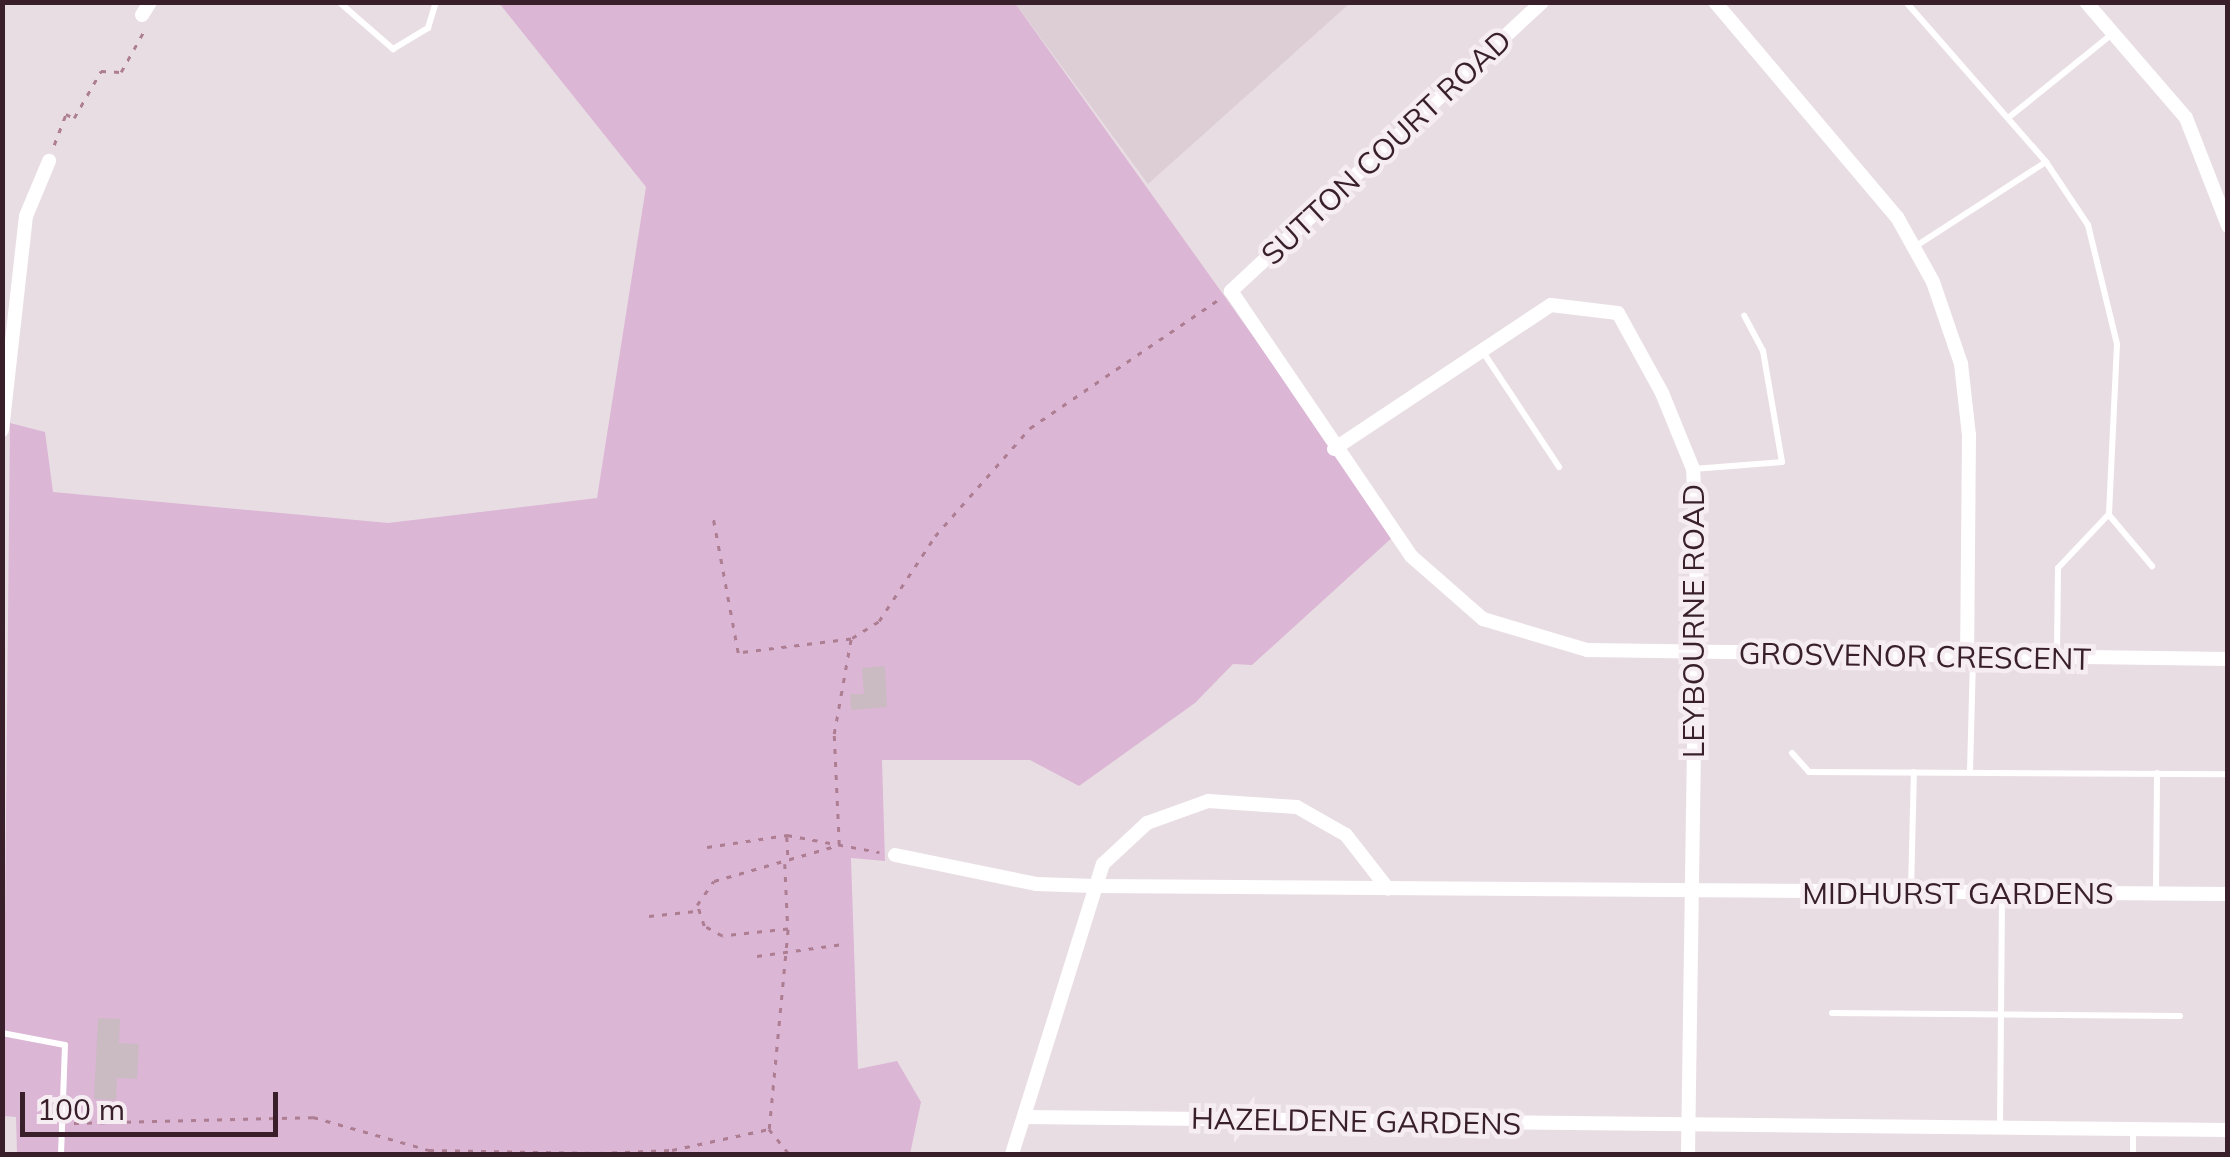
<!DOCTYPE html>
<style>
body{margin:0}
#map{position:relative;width:2230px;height:1157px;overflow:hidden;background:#e9dde4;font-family:Mulish,sans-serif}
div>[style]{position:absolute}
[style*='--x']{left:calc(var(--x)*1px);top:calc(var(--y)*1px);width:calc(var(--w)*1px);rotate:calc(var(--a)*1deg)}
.built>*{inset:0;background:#ddced6}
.green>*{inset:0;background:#dbb6d5}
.building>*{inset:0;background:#cabac2}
.path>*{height:2.5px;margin-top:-1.25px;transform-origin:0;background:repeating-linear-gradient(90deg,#ad7d92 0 5px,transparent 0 13px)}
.lane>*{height:6px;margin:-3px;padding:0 3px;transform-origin:3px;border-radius:3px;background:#fff}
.street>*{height:14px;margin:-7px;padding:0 7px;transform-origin:7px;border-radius:7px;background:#fff}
span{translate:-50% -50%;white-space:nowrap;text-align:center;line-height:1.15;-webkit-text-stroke:9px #f6edf3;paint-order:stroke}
.street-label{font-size:30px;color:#381f29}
.frame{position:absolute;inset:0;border:5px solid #381f29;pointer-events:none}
.scale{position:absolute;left:20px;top:1092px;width:258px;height:45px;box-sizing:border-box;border:5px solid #381f29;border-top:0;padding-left:12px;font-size:30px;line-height:35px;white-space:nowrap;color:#381f29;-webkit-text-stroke:8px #f6edf3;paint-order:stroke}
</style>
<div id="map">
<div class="built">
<i style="clip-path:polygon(1015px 3px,1350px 3px,1148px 184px)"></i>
</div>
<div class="green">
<i style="clip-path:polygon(499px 3px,1015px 3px,1395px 535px,1252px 665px,1233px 664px,1195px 703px,1079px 786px,1030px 760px,882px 760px,885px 861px,851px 858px,858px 1069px,897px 1061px,921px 1102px,910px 1154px,17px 1154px,16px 1117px,3px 1116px,10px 423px,45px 432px,53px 492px,388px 523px,597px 498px,646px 187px)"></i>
</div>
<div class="building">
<i style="clip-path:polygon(885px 666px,887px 707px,851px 710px,850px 694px,864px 694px,862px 668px)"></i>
<i style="clip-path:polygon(98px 1018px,120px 1019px,119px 1043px,139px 1044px,137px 1079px,117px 1078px,116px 1100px,94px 1099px)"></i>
</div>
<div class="path">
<i style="--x:54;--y:145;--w:33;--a:-69"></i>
<i style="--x:66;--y:114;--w:9;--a:27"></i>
<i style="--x:74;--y:118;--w:54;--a:-60.1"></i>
<i style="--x:101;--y:71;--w:20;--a:3"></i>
<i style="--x:121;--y:72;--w:47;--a:-60.7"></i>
<i style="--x:852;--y:638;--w:32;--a:-32"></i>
<i style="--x:879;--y:621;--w:102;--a:-56.6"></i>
<i style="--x:935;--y:536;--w:144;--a:-48.7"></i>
<i style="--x:1030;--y:428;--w:229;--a:-34.3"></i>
<i style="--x:787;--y:837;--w:22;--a:87"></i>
<i style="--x:707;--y:847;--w:81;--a:-8.5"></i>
<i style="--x:787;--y:835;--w:94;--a:10.5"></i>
<i style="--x:785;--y:864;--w:65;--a:87.4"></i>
<i style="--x:649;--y:916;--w:47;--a:-6.1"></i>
<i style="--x:757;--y:956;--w:87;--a:-7.9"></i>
<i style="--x:74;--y:1123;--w:239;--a:-1.4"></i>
<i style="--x:313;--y:1117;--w:121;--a:15.9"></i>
<i style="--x:429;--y:1150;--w:170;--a:1"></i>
<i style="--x:599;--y:1153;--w:73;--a:-2.4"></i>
<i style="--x:672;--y:1150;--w:99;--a:-12.2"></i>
<i style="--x:769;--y:1129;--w:201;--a:-84.6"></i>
<i style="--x:788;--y:929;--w:66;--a:173.9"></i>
<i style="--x:722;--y:936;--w:21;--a:-151"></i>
<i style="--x:704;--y:926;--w:22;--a:-108"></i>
<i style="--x:697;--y:905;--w:29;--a:-55"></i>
<i style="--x:714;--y:881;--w:130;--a:-16.1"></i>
<i style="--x:839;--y:845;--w:111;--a:-92.6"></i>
<i style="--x:834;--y:734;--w:97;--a:-79.9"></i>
<i style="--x:851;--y:639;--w:114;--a:172.9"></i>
<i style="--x:738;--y:653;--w:137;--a:-100.5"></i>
<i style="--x:769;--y:1129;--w:32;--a:51"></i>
</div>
<div class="lane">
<i style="--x:339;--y:2;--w:72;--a:41"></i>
<i style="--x:393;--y:49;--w:41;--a:-31"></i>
<i style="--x:428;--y:28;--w:27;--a:-73"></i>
<i style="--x:1906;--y:2;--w:213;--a:48.8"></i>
<i style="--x:2008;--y:118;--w:134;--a:-38.9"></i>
<i style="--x:1916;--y:246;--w:155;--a:-32.9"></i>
<i style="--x:2046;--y:162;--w:76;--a:56.3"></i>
<i style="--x:2088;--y:225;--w:122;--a:76.3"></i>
<i style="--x:2117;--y:344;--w:170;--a:92.7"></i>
<i style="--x:2109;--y:514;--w:74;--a:133.4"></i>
<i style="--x:2058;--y:568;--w:88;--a:90.7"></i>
<i style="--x:1483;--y:352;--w:138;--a:56.5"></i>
<i style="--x:1693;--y:469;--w:89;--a:-4.5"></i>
<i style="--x:1782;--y:462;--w:113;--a:-99.7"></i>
<i style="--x:1763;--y:351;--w:40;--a:-118"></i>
<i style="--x:2109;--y:515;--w:67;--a:49.9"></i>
<i style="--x:1792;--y:753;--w:25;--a:48"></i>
<i style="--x:1809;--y:772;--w:419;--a:0.3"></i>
<i style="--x:1970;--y:772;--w:115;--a:-88.5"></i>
<i style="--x:1911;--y:891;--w:119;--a:-88.6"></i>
<i style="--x:2156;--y:892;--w:119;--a:-89.5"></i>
<i style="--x:1832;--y:1013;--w:348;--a:0.5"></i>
<i style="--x:2;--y:1033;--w:64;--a:10.8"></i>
<i style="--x:65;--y:1045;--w:109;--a:92.1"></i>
<i style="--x:2000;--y:1127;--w:233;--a:-89.5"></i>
<i style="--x:2133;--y:1131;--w:23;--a:90"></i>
</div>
<div class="street">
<i style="--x:1542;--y:2;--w:425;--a:137.1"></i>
<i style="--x:1231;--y:291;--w:320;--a:55.8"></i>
<i style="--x:1411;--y:556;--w:96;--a:41.2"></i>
<i style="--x:1483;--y:619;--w:109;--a:16.6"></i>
<i style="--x:1587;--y:650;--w:641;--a:0.8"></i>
<i style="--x:1715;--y:2;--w:282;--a:49.8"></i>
<i style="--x:1897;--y:217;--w:74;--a:61"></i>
<i style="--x:1933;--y:282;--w:87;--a:71.1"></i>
<i style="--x:1961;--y:364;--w:71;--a:83.6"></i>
<i style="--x:1969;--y:435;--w:222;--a:90.5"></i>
<i style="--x:2086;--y:2;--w:153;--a:49.2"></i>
<i style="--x:2186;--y:118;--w:116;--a:68.7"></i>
<i style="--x:142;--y:15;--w:15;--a:-58"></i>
<i style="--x:2;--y:430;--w:215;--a:-83.6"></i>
<i style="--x:26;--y:216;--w:60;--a:-67.3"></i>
<i style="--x:1334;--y:449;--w:260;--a:-33.6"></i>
<i style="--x:1551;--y:305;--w:67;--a:6.8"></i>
<i style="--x:1618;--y:313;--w:91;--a:61.2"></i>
<i style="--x:1662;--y:393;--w:82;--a:67.8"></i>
<i style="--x:1693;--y:469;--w:71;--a:86.8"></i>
<i style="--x:1697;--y:540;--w:614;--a:90.84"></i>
<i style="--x:895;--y:855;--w:144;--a:11.6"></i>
<i style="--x:1036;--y:884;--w:59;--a:1.9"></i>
<i style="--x:1095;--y:886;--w:1133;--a:0.4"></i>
<i style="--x:1024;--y:1117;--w:1204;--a:0.62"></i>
<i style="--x:1012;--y:1154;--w:304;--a:-72.6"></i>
<i style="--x:1103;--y:864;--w:60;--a:-43"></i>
<i style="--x:1147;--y:823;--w:65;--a:-19.8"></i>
<i style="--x:1208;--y:801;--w:89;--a:3.9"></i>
<i style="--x:1297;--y:807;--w:56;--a:29.7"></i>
<i style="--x:1346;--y:835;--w:68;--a:52.1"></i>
</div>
<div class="street-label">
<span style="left:1386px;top:147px;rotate:-43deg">SUTTON COURT ROAD</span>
<span style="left:1693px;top:621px;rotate:-90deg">LEYBOURNE ROAD</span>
<span style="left:1915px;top:656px;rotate:1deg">GROSVENOR CRESCENT</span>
<span style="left:1958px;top:893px">MIDHURST GARDENS</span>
<span style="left:1356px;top:1121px;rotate:1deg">HAZELDENE GARDENS</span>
</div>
<div class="frame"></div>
<div class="scale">100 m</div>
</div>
